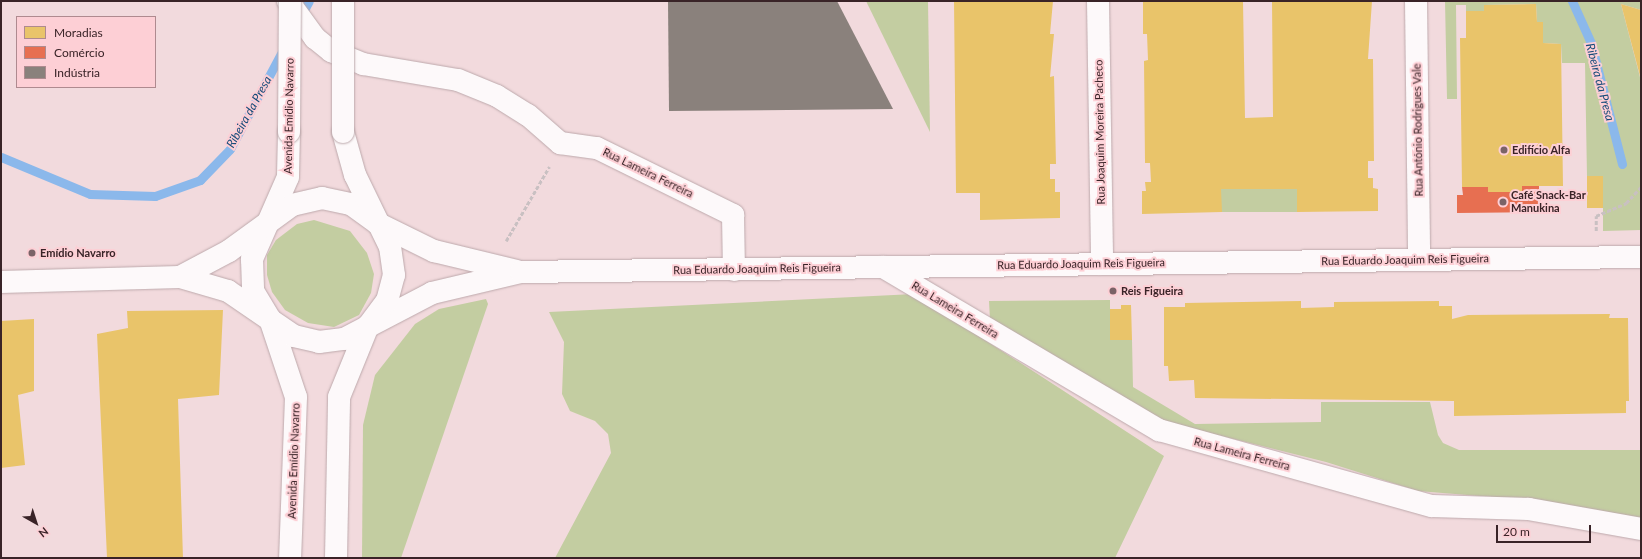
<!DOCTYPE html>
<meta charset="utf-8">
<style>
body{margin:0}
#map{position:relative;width:1642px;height:559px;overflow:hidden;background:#f2dadd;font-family:Lato,sans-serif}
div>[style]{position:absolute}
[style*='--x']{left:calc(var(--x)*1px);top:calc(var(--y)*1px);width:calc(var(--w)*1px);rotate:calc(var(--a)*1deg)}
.green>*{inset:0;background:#c3cda1;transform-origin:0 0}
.homes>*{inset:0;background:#e9c46a;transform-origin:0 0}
.shops>*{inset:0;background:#e76f51}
.industry>*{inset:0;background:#8a817c}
.stream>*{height:9px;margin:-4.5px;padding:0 4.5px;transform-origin:4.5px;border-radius:4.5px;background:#8bb8eb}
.path>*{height:2.5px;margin-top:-1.25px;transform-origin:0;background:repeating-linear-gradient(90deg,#c9c0c2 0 4px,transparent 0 6px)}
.roads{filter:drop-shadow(0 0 1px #bda9ac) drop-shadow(0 0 1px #bda9ac)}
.street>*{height:22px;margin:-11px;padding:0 11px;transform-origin:11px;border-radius:11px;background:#fdf9fa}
.secondary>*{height:22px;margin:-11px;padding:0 11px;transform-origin:11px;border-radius:11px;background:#fdf9fa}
.bridges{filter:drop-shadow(0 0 1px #bda9ac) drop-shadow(0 0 1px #bda9ac)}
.secondary-bridge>*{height:22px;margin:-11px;padding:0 11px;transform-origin:11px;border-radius:11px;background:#fdf9fa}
.dots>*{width:11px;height:11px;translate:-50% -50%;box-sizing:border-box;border:2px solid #fdcfd5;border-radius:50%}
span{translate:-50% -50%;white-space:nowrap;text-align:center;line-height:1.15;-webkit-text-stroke:4px #fdcfd5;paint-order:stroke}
.street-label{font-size:11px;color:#392327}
.poi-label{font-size:11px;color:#392327;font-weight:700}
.left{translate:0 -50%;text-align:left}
.water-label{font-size:12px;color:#174c7a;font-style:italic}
.frame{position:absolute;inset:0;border:2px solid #392327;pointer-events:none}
.legend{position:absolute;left:16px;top:16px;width:140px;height:72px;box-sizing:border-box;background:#fdcfd5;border:1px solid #af8a8f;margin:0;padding:5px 7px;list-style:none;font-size:12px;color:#392327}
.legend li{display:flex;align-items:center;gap:8px;height:20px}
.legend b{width:20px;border:1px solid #af8a8f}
.north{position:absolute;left:16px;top:503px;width:40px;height:40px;-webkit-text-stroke:3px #fdcfd5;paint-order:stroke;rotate:141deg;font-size:11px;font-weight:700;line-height:16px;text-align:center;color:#392327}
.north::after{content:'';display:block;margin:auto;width:14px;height:18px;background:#392327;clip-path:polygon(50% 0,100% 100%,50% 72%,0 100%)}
.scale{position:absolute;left:1496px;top:525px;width:95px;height:18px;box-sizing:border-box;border:2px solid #392327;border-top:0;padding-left:5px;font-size:12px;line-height:14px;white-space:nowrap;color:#392327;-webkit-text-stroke:3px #fdcfd5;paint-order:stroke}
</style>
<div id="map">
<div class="green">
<i style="clip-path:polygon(866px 1px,928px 1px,930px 132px)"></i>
<i style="clip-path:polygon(1445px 1px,1641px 1px,1641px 10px,1621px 4px,1641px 81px,1641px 230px,1603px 231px,1603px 177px,1587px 177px,1585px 63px,1562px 63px,1561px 44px,1543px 43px,1543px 23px,1537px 22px,1536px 4px,1484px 5px,1484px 11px,1466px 11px,1466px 5px,1456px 5px,1457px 99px,1447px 99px)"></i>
<i style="left:1221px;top:189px;width:76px;height:23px"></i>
<i style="clip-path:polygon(314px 220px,350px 231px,367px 253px,374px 274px,371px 293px,359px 315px,334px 327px,308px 323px,285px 310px,272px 292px,267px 275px,267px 255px,276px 240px,297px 224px)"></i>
<i style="clip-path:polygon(914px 294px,1164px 456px,1115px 558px,555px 558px,611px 453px,608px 434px,595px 421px,570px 411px,562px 394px,564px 342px,549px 312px)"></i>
<i style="clip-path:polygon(486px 299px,488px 304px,401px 558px,362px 558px,363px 425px,375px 375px,415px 324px,439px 309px)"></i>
<i style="clip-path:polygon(1110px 300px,1110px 340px,1132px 340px,1133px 387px,1195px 424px,1321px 422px,1321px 402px,1430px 402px,1438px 435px,1443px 443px,1459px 450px,1641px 450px,1641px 518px,1542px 501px,1418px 491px,1326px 462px,1165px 422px,990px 320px,989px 301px)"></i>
</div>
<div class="homes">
<i style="clip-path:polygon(954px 1px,1053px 1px,1050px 34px,1054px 34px,1050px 77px,1054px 76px,1056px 164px,1050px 164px,1050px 179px,1055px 179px,1055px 192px,1060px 192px,1060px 218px,980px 220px,980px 193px,956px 193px)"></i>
<i style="clip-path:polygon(1143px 1px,1243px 1px,1245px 118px,1273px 117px,1272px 1px,1372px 1px,1368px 59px,1373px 59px,1374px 161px,1368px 161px,1368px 178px,1373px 178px,1373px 188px,1378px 189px,1378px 211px,1297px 212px,1297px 189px,1221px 189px,1222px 212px,1142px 214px,1142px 191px,1146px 191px,1145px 182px,1151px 182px,1150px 163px,1145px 163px,1144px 61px,1148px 60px,1147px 34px,1143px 34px)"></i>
<i style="clip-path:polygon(1536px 4px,1537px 22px,1543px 22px,1543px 43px,1561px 44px,1563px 186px,1522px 186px,1522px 192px,1488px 192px,1488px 187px,1462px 187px,1460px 38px,1466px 38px,1466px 11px,1484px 11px,1484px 5px)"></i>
<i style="clip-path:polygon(1621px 4px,1641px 10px,1641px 76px,1640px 76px)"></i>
<i style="left:1603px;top:176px;width:32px;height:16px;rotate:90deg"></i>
<i style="clip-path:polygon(1301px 301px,1301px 308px,1334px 307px,1334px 302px,1439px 301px,1439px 306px,1452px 306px,1452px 319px,1468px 315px,1610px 314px,1609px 318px,1628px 318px,1629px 401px,1626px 401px,1626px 413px,1454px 416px,1454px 401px,1195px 398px,1194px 380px,1169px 381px,1168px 366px,1164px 366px,1164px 307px,1185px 307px,1185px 303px)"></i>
<i style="clip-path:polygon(1121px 305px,1131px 305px,1132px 340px,1110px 340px,1110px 309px,1121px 309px)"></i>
<i style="clip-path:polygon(223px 310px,219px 395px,178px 399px,183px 558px,107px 558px,97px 334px,128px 328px,127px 311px)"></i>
<i style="clip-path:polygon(34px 319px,34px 391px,18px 395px,25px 465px,1px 468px,1px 321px)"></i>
</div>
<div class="shops">
<i style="clip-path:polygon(1522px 186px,1539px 186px,1539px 193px,1543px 193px,1543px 212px,1457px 213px,1457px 195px,1463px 195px,1462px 187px,1488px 187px,1488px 192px,1522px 192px)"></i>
</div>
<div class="industry">
<i style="clip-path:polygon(668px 1px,837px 1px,893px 109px,669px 111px)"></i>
</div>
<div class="stream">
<i style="--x:1572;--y:1;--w:46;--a:65.7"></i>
<i style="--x:1591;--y:43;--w:125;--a:75.6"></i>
<i style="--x:300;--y:17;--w:18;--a:-61"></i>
<i style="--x:1;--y:157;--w:96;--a:22.6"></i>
<i style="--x:90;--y:194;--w:65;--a:1.8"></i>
<i style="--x:155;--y:196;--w:48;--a:-19.6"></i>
<i style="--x:200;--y:180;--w:43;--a:-45.9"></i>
<i style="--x:230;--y:149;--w:115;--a:-61.9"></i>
</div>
<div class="path">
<i style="--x:1596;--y:231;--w:15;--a:-90"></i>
<i style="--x:1596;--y:216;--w:33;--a:-23"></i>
<i style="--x:1626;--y:203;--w:22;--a:-47"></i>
<i style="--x:506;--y:241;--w:86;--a:-59.8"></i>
</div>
<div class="roads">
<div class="street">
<i style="--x:288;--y:1;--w:46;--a:53.9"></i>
<i style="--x:315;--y:38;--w:21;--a:39"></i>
<i style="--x:331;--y:51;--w:35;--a:22"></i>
<i style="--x:363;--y:64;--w:96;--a:9.6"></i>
<i style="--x:458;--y:80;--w:42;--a:22.3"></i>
<i style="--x:497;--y:96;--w:36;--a:32"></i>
<i style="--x:528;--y:115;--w:43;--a:41.2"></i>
<i style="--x:560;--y:143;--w:37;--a:8"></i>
<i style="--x:597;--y:148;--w:152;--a:26.2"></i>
<i style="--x:733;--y:215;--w:55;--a:89"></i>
<i style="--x:1098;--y:1;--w:263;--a:89.1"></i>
<i style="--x:1416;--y:1;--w:259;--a:89.3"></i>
<i style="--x:883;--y:267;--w:321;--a:30.6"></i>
<i style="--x:1159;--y:430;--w:283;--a:15.6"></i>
<i style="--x:1432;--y:506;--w:97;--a:1.8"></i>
<i style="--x:1529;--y:509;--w:114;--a:10.1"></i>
</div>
<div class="secondary">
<i style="--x:289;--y:132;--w:45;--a:91.3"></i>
<i style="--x:288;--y:177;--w:90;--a:113.7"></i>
<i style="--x:252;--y:259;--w:32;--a:88"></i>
<i style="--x:253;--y:291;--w:33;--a:59"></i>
<i style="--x:270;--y:319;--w:82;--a:71.6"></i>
<i style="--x:296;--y:397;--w:161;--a:92.1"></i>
<i style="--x:180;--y:277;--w:55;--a:-28"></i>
<i style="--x:229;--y:251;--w:78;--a:-36.1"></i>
<i style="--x:292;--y:205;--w:31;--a:-13"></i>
<i style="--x:322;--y:198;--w:30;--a:12"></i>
<i style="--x:351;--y:204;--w:32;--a:36"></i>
<i style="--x:377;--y:223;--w:64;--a:26.2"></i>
<i style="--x:434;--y:251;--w:85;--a:13.5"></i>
<i style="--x:1;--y:282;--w:179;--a:-1.6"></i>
<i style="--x:180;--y:277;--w:50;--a:16.3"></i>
<i style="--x:228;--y:291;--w:80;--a:34.3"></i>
<i style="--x:294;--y:336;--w:26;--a:13"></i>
<i style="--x:319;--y:342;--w:25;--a:-7"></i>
<i style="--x:344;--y:339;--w:99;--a:-27.6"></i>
<i style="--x:432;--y:293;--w:91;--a:-13.3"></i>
<i style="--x:521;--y:272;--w:1120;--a:-0.77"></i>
<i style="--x:336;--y:558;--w:161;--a:-88.9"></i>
<i style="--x:339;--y:397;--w:77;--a:-67.8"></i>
<i style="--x:368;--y:326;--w:31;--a:-53"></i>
<i style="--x:387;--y:301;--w:27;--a:-75"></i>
<i style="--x:394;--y:275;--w:28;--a:-98"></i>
<i style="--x:390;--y:247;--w:80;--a:-115.9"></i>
<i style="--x:355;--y:175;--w:45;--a:-105.6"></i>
</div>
</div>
<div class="bridges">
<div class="secondary-bridge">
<i style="--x:289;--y:132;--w:131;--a:-89.6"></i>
<i style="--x:343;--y:132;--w:131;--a:-90"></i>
</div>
</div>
<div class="dots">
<i style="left:1504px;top:150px;background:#7a6367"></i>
<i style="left:1503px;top:202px;background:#7a6367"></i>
<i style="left:32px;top:253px;background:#7a6367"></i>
<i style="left:1113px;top:291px;background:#7a6367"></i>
</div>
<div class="street-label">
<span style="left:289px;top:116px;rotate:-89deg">Avenida Emídio Navarro</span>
<span style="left:1418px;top:130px;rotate:-91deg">Rua António Rodrigues Vale</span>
<span style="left:1100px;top:132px;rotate:-91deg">Rua Joaquim Moreira Pacheco</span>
<span style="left:648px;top:173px;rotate:26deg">Rua Lameira Ferreira</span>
<span style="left:1405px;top:260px;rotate:-1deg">Rua Eduardo Joaquim Reis Figueira</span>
<span style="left:1081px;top:264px;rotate:-1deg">Rua Eduardo Joaquim Reis Figueira</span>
<span style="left:757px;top:269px;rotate:-1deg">Rua Eduardo Joaquim Reis Figueira</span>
<span style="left:955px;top:310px;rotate:31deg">Rua Lameira Ferreira</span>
<span style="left:1242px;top:454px;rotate:15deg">Rua Lameira Ferreira</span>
<span style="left:294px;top:461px;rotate:-88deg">Avenida Emídio Navarro</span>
</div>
<div class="poi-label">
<span class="left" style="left:1512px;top:150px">Edifício Alfa</span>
<span class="left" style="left:1511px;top:202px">Café Snack-Bar<br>Manukina</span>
<span class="left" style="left:40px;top:253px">Emídio Navarro</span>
<span class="left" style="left:1121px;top:291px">Reis Figueira</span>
</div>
<div class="water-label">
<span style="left:1600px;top:82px;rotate:75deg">Ribeira da Presa</span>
<span style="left:249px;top:112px;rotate:-61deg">Ribeira da Presa</span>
</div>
<div class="frame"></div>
<ul class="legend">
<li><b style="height:11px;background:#e9c46a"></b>Moradias</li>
<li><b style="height:11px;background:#e76f51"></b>Comércio</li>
<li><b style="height:11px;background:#8a817c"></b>Indústria</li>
</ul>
<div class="north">N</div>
<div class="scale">20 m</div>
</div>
